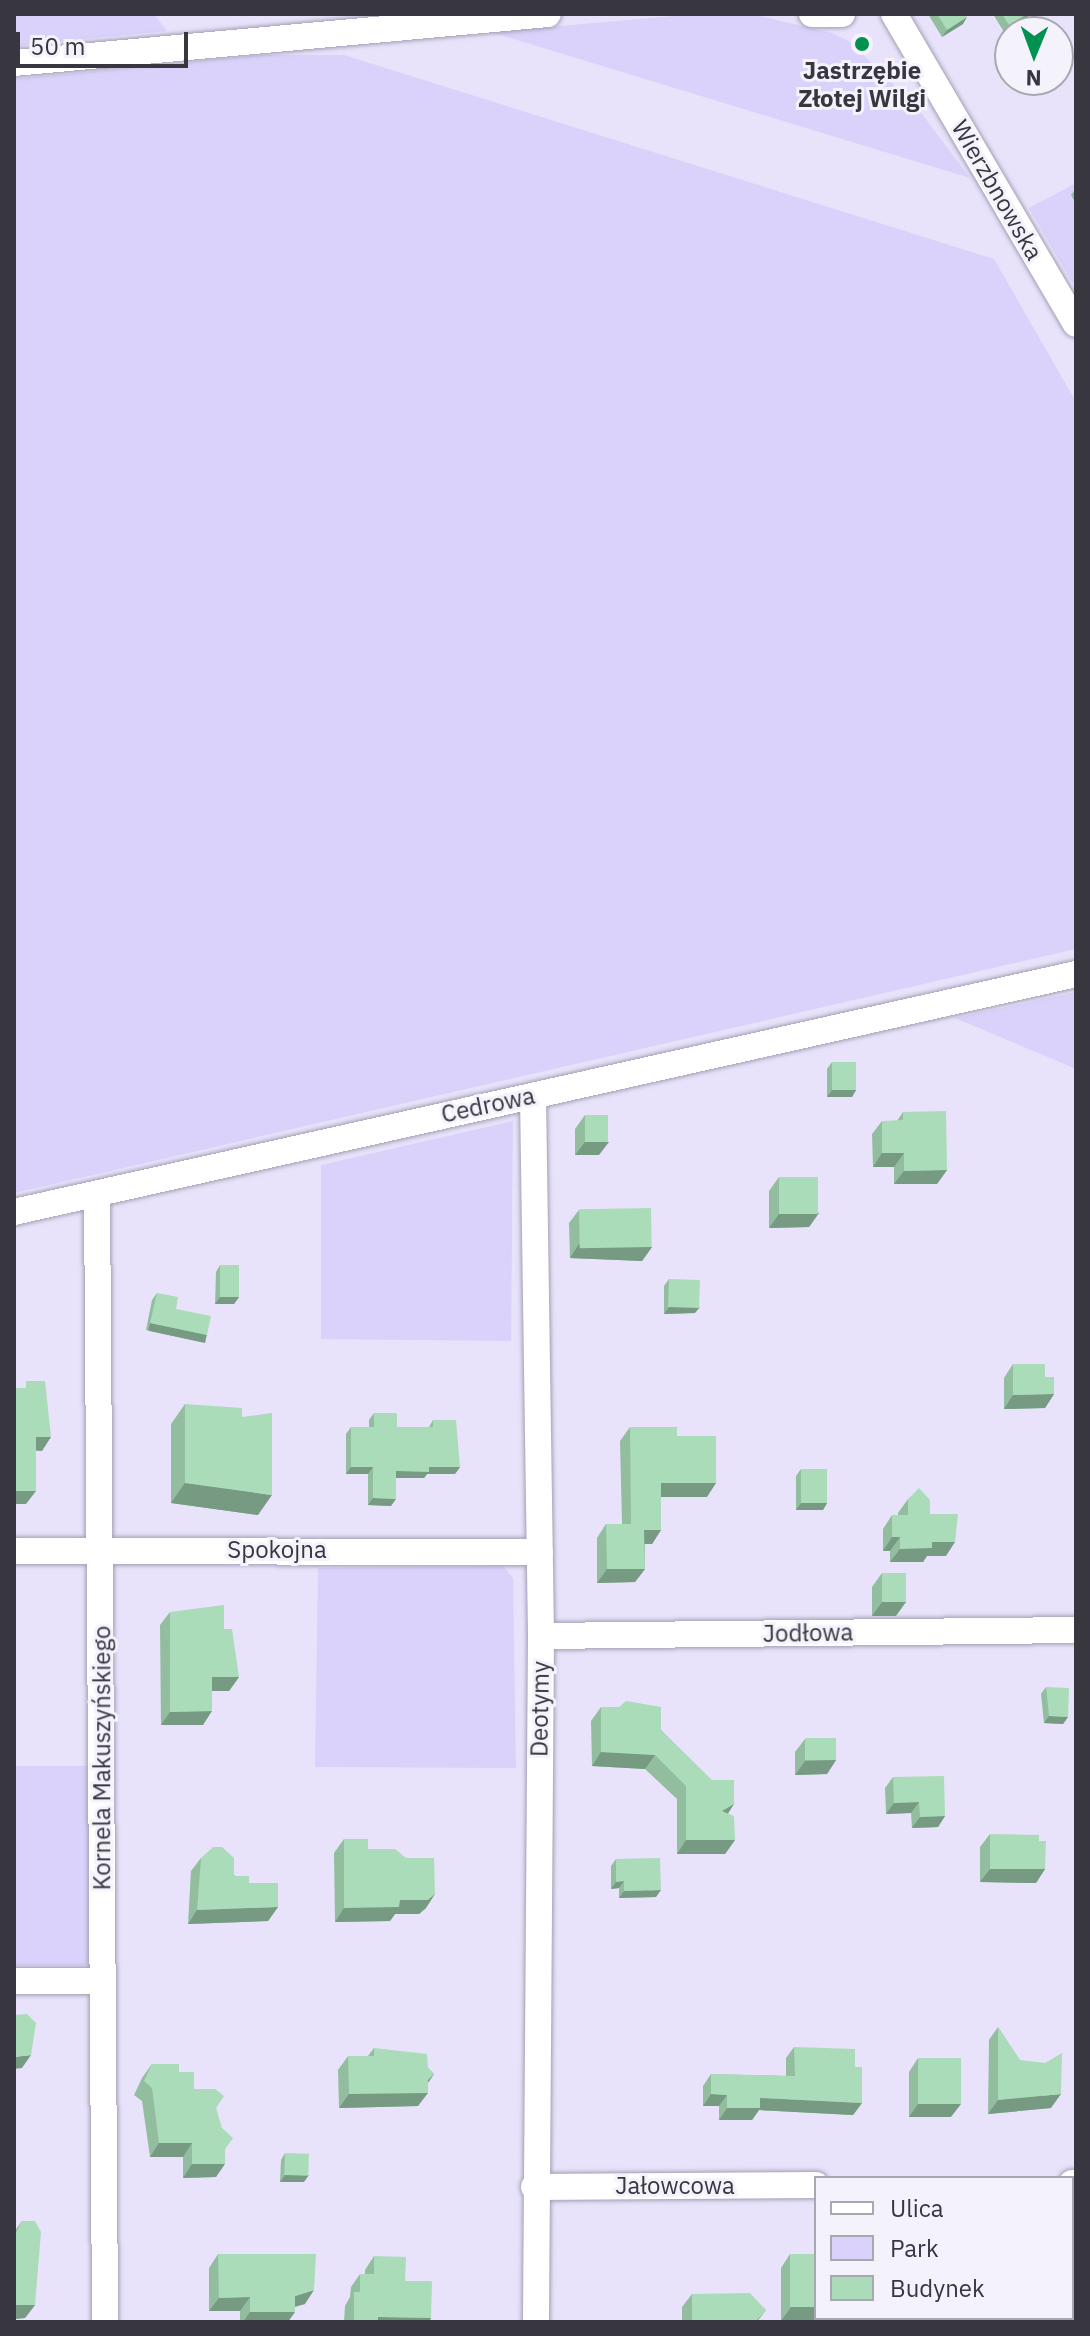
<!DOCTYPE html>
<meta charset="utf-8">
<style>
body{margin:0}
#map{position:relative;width:1090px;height:2336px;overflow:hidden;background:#e8e3fa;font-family:"IBM Plex Sans",sans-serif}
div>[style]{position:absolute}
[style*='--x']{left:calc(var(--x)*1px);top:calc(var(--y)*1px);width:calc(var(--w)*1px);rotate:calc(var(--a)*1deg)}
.green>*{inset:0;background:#dad2fa;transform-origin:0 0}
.roads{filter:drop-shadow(0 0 2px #a39fb5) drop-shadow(0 0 2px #a39fb5)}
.street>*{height:26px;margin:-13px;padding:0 13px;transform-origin:13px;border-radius:13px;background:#fff}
.wall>*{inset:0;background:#92bd9f}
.shaded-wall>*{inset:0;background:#779a82;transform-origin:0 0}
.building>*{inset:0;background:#aadcb9;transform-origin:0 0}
.dots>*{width:22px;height:22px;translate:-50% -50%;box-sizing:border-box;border:4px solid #f4f3fc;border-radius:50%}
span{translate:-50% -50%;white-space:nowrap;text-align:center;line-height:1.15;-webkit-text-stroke:6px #f4f3fc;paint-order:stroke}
.poi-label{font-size:24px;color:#383740;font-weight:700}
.street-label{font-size:24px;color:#383740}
.frame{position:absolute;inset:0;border:16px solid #383740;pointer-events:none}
.legend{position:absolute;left:814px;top:2176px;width:260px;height:144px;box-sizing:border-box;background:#f4f3fc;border:2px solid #a9a8b1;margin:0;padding:10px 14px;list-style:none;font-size:24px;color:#383740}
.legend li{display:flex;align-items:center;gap:16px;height:40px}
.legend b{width:40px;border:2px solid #a9a8b1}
.north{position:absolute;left:994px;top:16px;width:80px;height:80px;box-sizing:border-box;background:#f4f3fc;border:2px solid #a9a8b1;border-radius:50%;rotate:181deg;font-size:22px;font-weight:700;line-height:32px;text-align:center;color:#383740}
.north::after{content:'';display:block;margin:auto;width:28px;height:36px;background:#019150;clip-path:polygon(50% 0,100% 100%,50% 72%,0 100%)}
.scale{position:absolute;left:16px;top:32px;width:172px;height:36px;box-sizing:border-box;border:4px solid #383740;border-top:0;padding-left:10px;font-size:24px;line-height:28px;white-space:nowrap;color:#383740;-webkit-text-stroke:6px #f4f3fc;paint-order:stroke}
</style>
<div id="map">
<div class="green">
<i style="clip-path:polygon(14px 14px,154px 14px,167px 31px,14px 46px)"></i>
<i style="clip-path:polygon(697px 14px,751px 14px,832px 33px,850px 42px,916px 106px,970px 178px,491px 32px)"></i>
<i style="clip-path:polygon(261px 55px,344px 55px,994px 259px,1076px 402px,1076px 949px,14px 1193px,14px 79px)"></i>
<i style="clip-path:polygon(1076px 183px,1076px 289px,1029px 208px)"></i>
<i style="clip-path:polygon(1076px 992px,1076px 1069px,955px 1018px)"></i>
<i style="clip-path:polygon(513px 1121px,511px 1341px,321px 1339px,321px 1165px)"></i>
<i style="clip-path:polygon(503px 1566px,513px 1578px,516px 1768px,315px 1767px,318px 1568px)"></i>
<i style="left:90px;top:1766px;width:199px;height:76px;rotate:90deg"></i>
</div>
<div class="roads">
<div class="street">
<i style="--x:812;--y:14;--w:30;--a:0"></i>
<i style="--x:894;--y:14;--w:359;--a:59.6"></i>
<i style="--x:14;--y:63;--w:536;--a:-5.24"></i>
<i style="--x:533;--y:1096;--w:540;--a:89.15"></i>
<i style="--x:541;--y:1636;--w:686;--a:90.42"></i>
<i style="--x:97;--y:1194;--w:1128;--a:89.59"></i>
<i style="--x:14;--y:1212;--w:1088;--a:-12.63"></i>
<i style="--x:14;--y:1551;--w:526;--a:0.11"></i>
<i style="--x:541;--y:1636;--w:535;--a:-0.64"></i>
<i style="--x:14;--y:1981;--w:88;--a:0"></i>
<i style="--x:1072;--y:2183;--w:4;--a:0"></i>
<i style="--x:534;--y:2187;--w:282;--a:-0.4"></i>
</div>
</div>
<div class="wall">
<i style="clip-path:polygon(928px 14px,966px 14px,963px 24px,942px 37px)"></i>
<i style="clip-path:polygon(993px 14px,1030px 14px,1027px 18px,1004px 32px)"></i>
<i style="clip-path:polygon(1076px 188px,1076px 204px,1071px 195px)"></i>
<i style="clip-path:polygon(832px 1062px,856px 1090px,852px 1097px,827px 1097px,827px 1069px)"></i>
<i style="clip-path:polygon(903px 1112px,947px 1170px,937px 1184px,894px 1184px,894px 1167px,873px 1167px,872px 1134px,882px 1121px,897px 1121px)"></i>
<i style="clip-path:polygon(585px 1115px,599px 1155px,575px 1155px,575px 1129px)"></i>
<i style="clip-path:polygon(779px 1177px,819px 1213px,809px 1227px,769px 1228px,769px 1191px)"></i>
<i style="clip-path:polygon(579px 1210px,652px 1247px,642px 1261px,570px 1258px,569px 1223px)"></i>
<i style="clip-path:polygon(220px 1265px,239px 1297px,234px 1304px,215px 1304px,216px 1272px)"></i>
<i style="clip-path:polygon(669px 1279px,695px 1313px,664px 1314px,664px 1286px)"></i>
<i style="clip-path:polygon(157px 1293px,207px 1335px,202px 1342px,146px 1330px,152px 1300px)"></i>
<i style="clip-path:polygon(1013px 1364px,1045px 1377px,1054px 1394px,1045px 1408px,1004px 1409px,1004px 1378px)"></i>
<i style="clip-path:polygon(185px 1404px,242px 1417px,258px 1515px,171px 1503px,171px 1424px)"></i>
<i style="clip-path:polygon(374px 1413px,397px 1427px,429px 1427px,433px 1420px,460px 1467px,455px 1474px,427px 1474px,424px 1478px,396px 1478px,391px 1506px,368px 1505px,368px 1474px,346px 1474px,346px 1434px,351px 1427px,369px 1427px,369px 1420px)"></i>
<i style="clip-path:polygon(630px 1427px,677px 1436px,707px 1497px,661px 1497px,661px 1530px,652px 1544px,645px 1544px,645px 1569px,635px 1582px,597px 1583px,597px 1538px,606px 1524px,622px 1524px,620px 1441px)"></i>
<i style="clip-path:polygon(801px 1469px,827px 1503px,823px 1510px,796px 1510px,796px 1476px)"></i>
<i style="clip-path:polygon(908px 1499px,930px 1514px,946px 1556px,927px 1556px,923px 1562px,890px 1562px,890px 1551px,883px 1551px,883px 1529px,892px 1515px,898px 1515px,898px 1513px)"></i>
<i style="clip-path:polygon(882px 1573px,896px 1616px,872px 1616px,872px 1587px)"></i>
<i style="clip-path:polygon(170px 1612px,224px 1629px,239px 1677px,229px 1691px,212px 1691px,203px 1725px,161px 1725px,160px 1625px)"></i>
<i style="clip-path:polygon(1046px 1687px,1068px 1717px,1063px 1724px,1044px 1723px,1041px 1694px)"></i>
<i style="clip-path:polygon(601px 1707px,661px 1730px,734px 1804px,728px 1813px,735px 1840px,725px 1854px,677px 1854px,677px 1799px,645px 1769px,592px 1766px,591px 1721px)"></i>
<i style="clip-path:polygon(805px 1739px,836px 1760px,827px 1774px,795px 1775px,795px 1752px)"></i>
<i style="clip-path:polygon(893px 1777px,945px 1816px,938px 1827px,912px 1828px,911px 1813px,886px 1814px,885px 1788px)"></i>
<i style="clip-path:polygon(990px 1834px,1039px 1841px,1045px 1869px,1036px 1883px,980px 1882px,980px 1847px)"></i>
<i style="clip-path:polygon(344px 1839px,368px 1849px,426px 1908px,419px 1914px,395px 1914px,390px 1921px,335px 1922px,334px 1853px)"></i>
<i style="clip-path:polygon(201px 1858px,249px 1883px,278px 1907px,268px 1921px,188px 1924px,191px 1871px)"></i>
<i style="clip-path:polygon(616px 1859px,656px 1897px,619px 1898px,619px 1888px,611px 1889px,611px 1866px)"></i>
<i style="clip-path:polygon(998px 2027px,1051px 2108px,988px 2114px,989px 2040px)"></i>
<i style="clip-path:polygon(794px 2047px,855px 2067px,862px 2103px,853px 2115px,759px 2110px,752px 2120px,719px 2120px,719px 2106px,703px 2106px,703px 2086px,711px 2074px,786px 2076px,786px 2058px)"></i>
<i style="clip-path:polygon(374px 2048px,428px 2068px,434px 2074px,428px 2083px,418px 2106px,339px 2108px,338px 2070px,348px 2056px,368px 2056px)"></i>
<i style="clip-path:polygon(918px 2058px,951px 2117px,909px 2117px,909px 2072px)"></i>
<i style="clip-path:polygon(152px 2064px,179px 2072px,194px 2089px,216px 2108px,225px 2149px,216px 2177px,183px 2178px,183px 2157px,150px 2157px,142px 2101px,134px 2095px,142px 2078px)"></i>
<i style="clip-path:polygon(285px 2153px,304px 2182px,280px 2182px,281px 2160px)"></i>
<i style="clip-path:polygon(22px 2221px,35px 2305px,25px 2318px,14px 2319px,14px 2232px)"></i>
<i style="clip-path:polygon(218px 2254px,305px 2304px,295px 2307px,288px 2322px,240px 2322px,240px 2311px,209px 2311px,209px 2268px)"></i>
<i style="clip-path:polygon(790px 2254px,821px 2320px,781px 2321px,781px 2268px)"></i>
<i style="clip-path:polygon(374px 2256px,405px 2281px,431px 2318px,429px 2322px,344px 2322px,345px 2306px,350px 2297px,351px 2287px,360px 2274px,365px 2274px,365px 2270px)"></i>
<i style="clip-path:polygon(692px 2294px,766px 2310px,757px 2322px,682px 2322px,682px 2307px)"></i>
</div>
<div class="shaded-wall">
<i style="clip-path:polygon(1027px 14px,1030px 14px,1027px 18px,1004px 32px,1009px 25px)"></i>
<i style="clip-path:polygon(967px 17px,963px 24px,942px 37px,947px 30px)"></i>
<i style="clip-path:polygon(832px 1090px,856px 1090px,852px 1097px,827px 1097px)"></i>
<i style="clip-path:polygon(585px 1142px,609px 1142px,599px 1155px,575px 1155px)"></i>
<i style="clip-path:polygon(882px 1153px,904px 1153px,894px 1167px,873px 1167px)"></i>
<i style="clip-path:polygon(947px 1170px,937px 1184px,894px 1184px,904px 1171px)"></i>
<i style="clip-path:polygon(819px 1213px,809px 1227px,769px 1228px,779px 1214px)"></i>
<i style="clip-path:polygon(579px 1244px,652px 1247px,642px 1261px,570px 1258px)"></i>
<i style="clip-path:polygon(220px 1297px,239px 1297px,234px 1304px,215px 1304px)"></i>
<i style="clip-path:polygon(669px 1307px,700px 1307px,695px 1313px,664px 1314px)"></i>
<i style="left:150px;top:1323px;width:58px;height:8px;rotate:12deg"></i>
<i style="clip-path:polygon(1054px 1394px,1045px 1408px,1004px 1409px,1013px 1395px)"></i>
<i style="clip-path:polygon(36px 1437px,51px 1437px,42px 1451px,26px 1450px)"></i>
<i style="clip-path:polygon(351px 1467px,373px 1467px,368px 1474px,346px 1474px)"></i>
<i style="clip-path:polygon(429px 1467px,460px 1467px,455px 1474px,427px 1474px,424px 1478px,392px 1478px,396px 1471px)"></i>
<i style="clip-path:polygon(185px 1483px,272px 1495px,258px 1515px,171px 1503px)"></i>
<i style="clip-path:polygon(661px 1483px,716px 1483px,707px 1497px,651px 1497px)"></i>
<i style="clip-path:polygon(14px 1491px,36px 1491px,26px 1504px,14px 1504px)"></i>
<i style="clip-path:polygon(373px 1498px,396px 1499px,391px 1506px,368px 1505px)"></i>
<i style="clip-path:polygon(801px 1503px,827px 1503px,823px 1510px,796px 1510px)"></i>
<i style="clip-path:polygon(644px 1530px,661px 1530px,652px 1544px,635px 1544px)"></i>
<i style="clip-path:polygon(892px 1537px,900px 1537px,890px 1551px,883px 1551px)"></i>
<i style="clip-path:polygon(932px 1542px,955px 1542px,946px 1556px,927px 1556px,923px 1562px,890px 1562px,900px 1549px)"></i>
<i style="clip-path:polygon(607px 1569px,645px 1569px,635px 1582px,597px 1583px)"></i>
<i style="clip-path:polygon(882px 1602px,906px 1602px,896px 1616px,872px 1616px)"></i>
<i style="clip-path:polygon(212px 1677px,239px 1677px,229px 1691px,203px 1691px)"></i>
<i style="clip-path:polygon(212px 1711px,203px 1725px,161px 1725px,170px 1712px)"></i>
<i style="clip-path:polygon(1049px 1716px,1068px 1717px,1063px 1724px,1044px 1723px)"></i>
<i style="clip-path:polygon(601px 1752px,655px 1755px,645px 1769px,592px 1766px)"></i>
<i style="clip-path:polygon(836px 1760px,827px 1774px,795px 1775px,805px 1761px)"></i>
<i style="clip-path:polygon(919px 1802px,911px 1813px,886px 1814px,894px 1803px)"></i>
<i style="clip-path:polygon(734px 1804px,725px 1818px,722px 1811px)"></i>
<i style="clip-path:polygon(945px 1816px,938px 1827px,912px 1828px,920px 1817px)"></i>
<i style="clip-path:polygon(686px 1840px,735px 1840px,725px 1854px,677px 1854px)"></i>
<i style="clip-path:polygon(990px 1869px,1045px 1869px,1036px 1883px,980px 1882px)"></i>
<i style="clip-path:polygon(624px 1881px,619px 1888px,611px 1889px,616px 1882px)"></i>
<i style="clip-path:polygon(661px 1890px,656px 1897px,619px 1898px,624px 1891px)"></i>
<i style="clip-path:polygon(435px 1894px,426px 1908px,419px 1914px,395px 1914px,390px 1921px,335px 1922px,344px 1908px)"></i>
<i style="clip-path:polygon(278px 1907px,268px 1921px,188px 1924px,197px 1910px)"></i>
<i style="clip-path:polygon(31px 2055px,22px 2068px,14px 2069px,14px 2057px)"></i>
<i style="clip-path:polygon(434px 2074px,425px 2087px,428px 2093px,418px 2106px,339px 2108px,349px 2094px,428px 2080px)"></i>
<i style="clip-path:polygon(711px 2094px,727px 2095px,719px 2106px,703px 2106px)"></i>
<i style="clip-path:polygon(1061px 2094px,1051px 2108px,988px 2114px,998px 2100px)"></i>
<i style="clip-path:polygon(760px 2098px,862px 2103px,853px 2115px,759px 2110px,752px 2120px,719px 2120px,727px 2108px)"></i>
<i style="clip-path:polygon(918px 2104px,961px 2104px,951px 2117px,909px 2117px)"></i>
<i style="clip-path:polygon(159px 2143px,192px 2143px,183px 2157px,150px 2157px)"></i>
<i style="clip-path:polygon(192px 2164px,225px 2164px,216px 2177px,183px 2178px)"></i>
<i style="clip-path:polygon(285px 2175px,309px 2175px,304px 2182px,280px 2182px)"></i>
<i style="clip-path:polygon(314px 2290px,305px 2304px,285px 2309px,295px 2296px)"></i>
<i style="clip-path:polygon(250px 2297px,240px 2311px,209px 2311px,219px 2298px)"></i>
<i style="clip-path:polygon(14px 2305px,35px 2305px,25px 2318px,14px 2319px)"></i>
<i style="clip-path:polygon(791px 2307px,816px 2307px,816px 2318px,822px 2318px,821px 2320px,781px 2321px)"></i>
<i style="clip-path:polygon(250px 2312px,295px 2312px,288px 2322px,243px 2322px)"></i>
<i style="clip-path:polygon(378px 2317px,431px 2318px,429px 2322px,374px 2322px)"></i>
</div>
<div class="building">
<i style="clip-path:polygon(937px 14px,966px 14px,967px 17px,947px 30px)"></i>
<i style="clip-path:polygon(1002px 14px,1027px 14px,1009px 25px)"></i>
<i style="left:832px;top:1062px;width:24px;height:28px"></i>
<i style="clip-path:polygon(946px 1111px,947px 1170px,904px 1171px,904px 1153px,882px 1153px,882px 1121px,903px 1120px,903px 1112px)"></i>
<i style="left:585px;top:1115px;width:23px;height:27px"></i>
<i style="left:779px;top:1177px;width:39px;height:37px"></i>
<i style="left:651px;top:1208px;width:39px;height:72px;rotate:89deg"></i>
<i style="left:220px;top:1265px;width:19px;height:32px"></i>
<i style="left:669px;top:1279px;width:31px;height:28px;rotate:2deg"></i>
<i style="clip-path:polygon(157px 1293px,178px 1297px,176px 1309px,211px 1316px,207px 1335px,150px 1323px)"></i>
<i style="clip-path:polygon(1013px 1364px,1045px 1364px,1045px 1377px,1054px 1377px,1054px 1394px,1013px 1395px)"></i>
<i style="clip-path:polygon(26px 1381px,45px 1381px,51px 1437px,36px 1437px,36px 1491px,14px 1491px,14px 1388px,26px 1388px)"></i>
<i style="clip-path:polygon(185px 1404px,242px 1408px,242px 1417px,272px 1413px,272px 1495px,185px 1483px)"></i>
<i style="clip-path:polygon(374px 1413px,397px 1413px,397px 1427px,433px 1427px,433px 1420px,456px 1420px,460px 1467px,429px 1467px,429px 1472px,396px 1471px,396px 1499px,373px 1498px,373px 1467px,351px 1467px,351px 1427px,374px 1427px)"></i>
<i style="clip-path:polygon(630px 1427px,677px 1427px,677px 1436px,716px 1436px,716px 1483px,661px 1483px,661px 1530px,644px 1530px,645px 1569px,607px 1569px,606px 1524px,631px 1524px)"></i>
<i style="left:801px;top:1469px;width:26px;height:34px"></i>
<i style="clip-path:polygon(919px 1488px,930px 1500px,930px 1514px,958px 1514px,955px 1542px,932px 1542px,932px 1548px,900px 1549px,900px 1537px,892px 1537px,892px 1515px,908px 1515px,908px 1499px)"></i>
<i style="left:882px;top:1573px;width:24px;height:29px"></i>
<i style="clip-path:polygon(224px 1605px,224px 1629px,232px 1629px,239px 1677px,212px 1677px,212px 1711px,170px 1712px,170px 1612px)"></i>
<i style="clip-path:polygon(1046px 1687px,1069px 1688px,1068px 1717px,1049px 1716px)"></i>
<i style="clip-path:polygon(626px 1701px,661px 1707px,661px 1730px,712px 1780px,734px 1780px,734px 1804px,722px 1811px,734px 1816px,735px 1840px,686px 1840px,686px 1786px,655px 1755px,601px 1752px,601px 1707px,619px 1707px)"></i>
<i style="left:836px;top:1738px;width:22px;height:31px;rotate:90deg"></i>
<i style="clip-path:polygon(944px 1776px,945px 1816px,920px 1817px,919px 1802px,894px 1803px,893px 1777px)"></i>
<i style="clip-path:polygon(990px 1834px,1039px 1835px,1039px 1841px,1046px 1841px,1045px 1869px,990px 1869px)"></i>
<i style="clip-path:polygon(344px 1839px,368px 1839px,368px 1849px,395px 1849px,406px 1858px,434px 1858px,435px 1894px,428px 1900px,400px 1900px,399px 1907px,344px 1908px)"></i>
<i style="clip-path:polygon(213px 1847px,222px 1847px,234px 1858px,234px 1876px,249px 1876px,249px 1883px,278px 1883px,278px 1907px,197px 1910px,201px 1858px)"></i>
<i style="clip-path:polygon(660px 1858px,661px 1890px,624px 1891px,624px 1881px,616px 1882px,616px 1859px)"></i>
<i style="clip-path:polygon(27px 2014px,36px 2023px,31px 2055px,14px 2057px,14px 2015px)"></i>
<i style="clip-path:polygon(998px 2027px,1020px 2060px,1045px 2063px,1062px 2053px,1061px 2094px,998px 2100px)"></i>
<i style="clip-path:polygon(794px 2047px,855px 2049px,855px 2067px,862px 2067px,862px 2103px,760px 2098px,760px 2108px,727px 2108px,727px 2095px,711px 2094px,711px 2074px,795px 2076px)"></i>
<i style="clip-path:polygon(374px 2048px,427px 2054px,428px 2068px,434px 2074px,428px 2080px,428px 2093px,349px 2094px,348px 2056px,374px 2056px)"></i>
<i style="left:918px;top:2058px;width:43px;height:46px"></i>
<i style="clip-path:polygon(152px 2064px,179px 2064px,179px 2072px,194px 2072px,194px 2089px,215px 2089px,224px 2096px,216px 2108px,222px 2128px,233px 2138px,225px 2149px,225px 2164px,192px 2164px,192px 2143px,159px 2143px,152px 2088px,144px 2081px)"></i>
<i style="left:285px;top:2153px;width:24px;height:22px;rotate:2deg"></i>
<i style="clip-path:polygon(22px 2221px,35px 2221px,41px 2232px,35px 2305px,14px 2305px,14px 2257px,16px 2257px,16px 2233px)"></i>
<i style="clip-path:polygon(218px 2254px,316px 2254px,314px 2290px,295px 2296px,295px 2312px,250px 2312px,250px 2297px,219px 2298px)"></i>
<i style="left:790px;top:2254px;width:26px;height:53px"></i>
<i style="clip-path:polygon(374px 2256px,406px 2257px,405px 2281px,432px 2281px,431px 2318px,378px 2317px,378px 2322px,354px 2322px,354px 2292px,360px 2292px,360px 2274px,374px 2274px)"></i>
<i style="clip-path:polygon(750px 2293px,766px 2310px,755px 2322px,692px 2322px,692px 2294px)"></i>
<i style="left:918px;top:2320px;width:34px;height:2px"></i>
</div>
<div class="dots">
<i style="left:862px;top:44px;background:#019150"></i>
</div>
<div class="poi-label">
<span style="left:862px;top:85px">Jastrzębie<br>Złotej Wilgi</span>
</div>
<div class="street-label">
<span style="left:997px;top:190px;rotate:60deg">Wierzbnowska</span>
<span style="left:488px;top:1105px;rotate:-12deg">Cedrowa</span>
<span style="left:277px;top:1550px">Spokojna</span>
<span style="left:808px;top:1633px;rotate:-1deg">Jodłowa</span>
<span style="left:540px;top:1709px;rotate:-89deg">Deotymy</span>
<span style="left:102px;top:1758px;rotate:-90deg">Kornela Makuszyńskiego</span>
<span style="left:675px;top:2186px">Jałowcowa</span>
</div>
<div class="frame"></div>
<ul class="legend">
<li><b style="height:10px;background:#fff"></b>Ulica</li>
<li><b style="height:22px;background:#dad2fa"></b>Park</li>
<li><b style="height:22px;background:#aadcb9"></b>Budynek</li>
</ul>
<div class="north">N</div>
<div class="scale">50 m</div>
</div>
